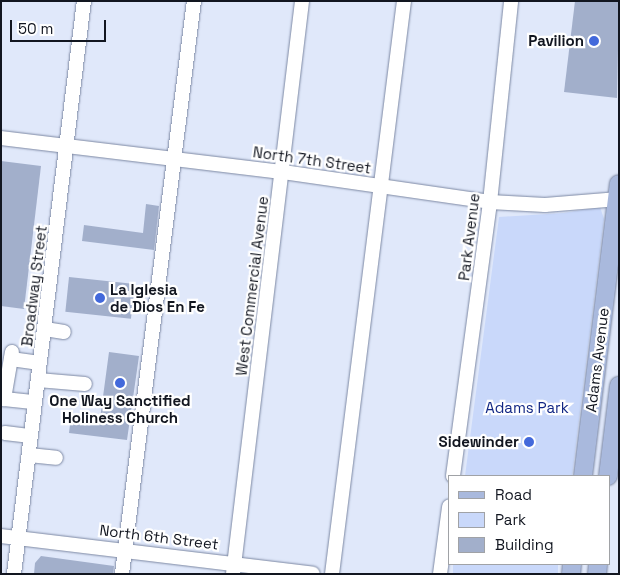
<!DOCTYPE html>
<style>
body{margin:0}
#map{position:relative;width:620px;height:575px;overflow:hidden;background:#e0e8fa;font-family:"Space Grotesk",sans-serif}
div>[style]{position:absolute}
[style*='--x']{left:calc(var(--x)*1px);top:calc(var(--y)*1px);width:calc(var(--w)*1px);rotate:calc(var(--a)*1deg)}
.green>*{inset:0;background:#c9d8fa;transform-origin:0 0}
.building>*{inset:0;background:#a2afcb;transform-origin:0 0}
.roads{filter:drop-shadow(0 0 1px #7c88a3) drop-shadow(0 0 1px #7c88a3)}
.minor>*{height:14px;margin:-7px;padding:0 7px;transform-origin:7px;border-radius:7px;background:#fff}
.major>*{height:18px;margin:-9px;padding:0 9px;transform-origin:9px;border-radius:9px;background:#a9b9dd}
.dots>*{width:14px;height:14px;translate:-50% -50%;box-sizing:border-box;border:2px solid #fff;border-radius:50%}
span{translate:-50% -50%;white-space:nowrap;text-align:center;line-height:1.15;-webkit-text-stroke:4.5px #fff;paint-order:stroke}
.poi-label{font-size:15px;color:#121620;font-weight:700}
.right{translate:-100% -50%;text-align:right}
.left{translate:0 -50%;text-align:left}
.street-label{font-size:15px;color:#121620}
.park-label{font-size:15px;color:#122784}
.frame{position:absolute;inset:0;border:2px solid #121620;pointer-events:none}
.legend{position:absolute;left:448px;top:475px;width:162px;height:90px;box-sizing:border-box;background:#fff;border:1px solid #a0a2a6;margin:0;padding:6px 9px;list-style:none;font-size:15px;color:#121620}
.legend li{display:flex;align-items:center;gap:10px;height:25px}
.legend b{width:25px;border:1px solid #a0a2a6}
.scale{position:absolute;left:10px;top:20px;width:96px;height:22px;box-sizing:border-box;border:2px solid #121620;border-top:0;padding-left:6px;font-size:15px;line-height:18px;white-space:nowrap;color:#121620;-webkit-text-stroke:4px #fff;paint-order:stroke}
</style>
<div id="map">
<div class="green">
<i style="clip-path:polygon(600px 207px,604px 219px,572px 476px,465px 476px,499px 217px,563px 213px)"></i>
<i style="left:453px;top:564px;width:105px;height:10px"></i>
</div>
<div class="building">
<i style="clip-path:polygon(575px 1px,619px 1px,617px 98px,564px 92px)"></i>
<i style="clip-path:polygon(1px 161px,41px 166px,24px 309px,1px 306px)"></i>
<i style="clip-path:polygon(146px 204px,159px 206px,154px 250px,82px 241px,84px 225px,143px 233px)"></i>
<i style="left:69px;top:277px;width:66px;height:35px;rotate:6deg"></i>
<i style="clip-path:polygon(109px 352px,139px 356px,127px 440px,69px 433px,71px 416px,100px 419px)"></i>
<i style="clip-path:polygon(41px 556px,114px 566px,113px 574px,34px 574px,35px 563px)"></i>
</div>
<div class="roads">
<div class="minor">
<i style="--x:1;--y:138;--w:284;--a:6.9"></i>
<i style="--x:283;--y:172;--w:209;--a:8.2"></i>
<i style="--x:490;--y:202;--w:55;--a:3.1"></i>
<i style="--x:545;--y:205;--w:74;--a:-4.6"></i>
<i style="--x:45;--y:329;--w:19;--a:9"></i>
<i style="--x:12;--y:352;--w:48;--a:99.7"></i>
<i style="--x:4;--y:399;--w:31;--a:6"></i>
<i style="--x:11;--y:359;--w:29;--a:8"></i>
<i style="--x:38;--y:380;--w:47;--a:4.9"></i>
<i style="--x:5;--y:433;--w:26;--a:7"></i>
<i style="--x:29;--y:455;--w:27;--a:6"></i>
<i style="--x:453;--y:476;--w:276;--a:-82.3"></i>
<i style="--x:490;--y:202;--w:202;--a:-84"></i>
<i style="--x:1;--y:536;--w:314;--a:6.9"></i>
<i style="--x:14;--y:574;--w:577;--a:-83.04"></i>
<i style="--x:122;--y:574;--w:578;--a:-82.84"></i>
<i style="--x:233;--y:574;--w:577;--a:-83.13"></i>
<i style="--x:332;--y:574;--w:578;--a:-82.84"></i>
<i style="--x:440;--y:574;--w:68;--a:-82.3"></i>
</div>
<div class="major">
<i style="--x:583;--y:476;--w:294;--a:-83"></i>
<i style="--x:608;--y:476;--w:91;--a:-83"></i>
<i style="--x:571;--y:574;--w:10;--a:-84"></i>
<i style="--x:597;--y:574;--w:10;--a:-84"></i>
</div>
</div>
<div class="dots">
<i style="left:594px;top:41px;background:#4369db"></i>
<i style="left:100px;top:298px;background:#4369db"></i>
<i style="left:120px;top:383px;background:#4369db"></i>
<i style="left:529px;top:442px;background:#4369db"></i>
</div>
<div class="poi-label">
<span class="right" style="left:584px;top:41px">Pavilion</span>
<span class="left" style="left:110px;top:298px">La Iglesia<br>de Dios En Fe</span>
<span style="left:120px;top:409px">One Way Sanctified<br>Holiness Church</span>
<span class="right" style="left:519px;top:442px">Sidewinder</span>
</div>
<div class="street-label">
<span style="left:312px;top:160px;rotate:8deg">North 7th Street</span>
<span style="left:469px;top:237px;rotate:-83deg">Park Avenue</span>
<span style="left:34px;top:286px;rotate:-83deg">Broadway Street</span>
<span style="left:252px;top:286px;rotate:-83deg">West Commercial Avenue</span>
<span style="left:597px;top:360px;rotate:-83deg">Adams Avenue</span>
<span style="left:159px;top:537px;rotate:7deg">North 6th Street</span>
</div>
<div class="park-label">
<span style="left:527px;top:408px">Adams Park</span>
</div>
<div class="frame"></div>
<ul class="legend">
<li><b style="height:6px;background:#a9b9dd"></b>Road</li>
<li><b style="height:14px;background:#c9d8fa"></b>Park</li>
<li><b style="height:14px;background:#a2afcb"></b>Building</li>
</ul>
<div class="scale">50 m</div>
</div>
